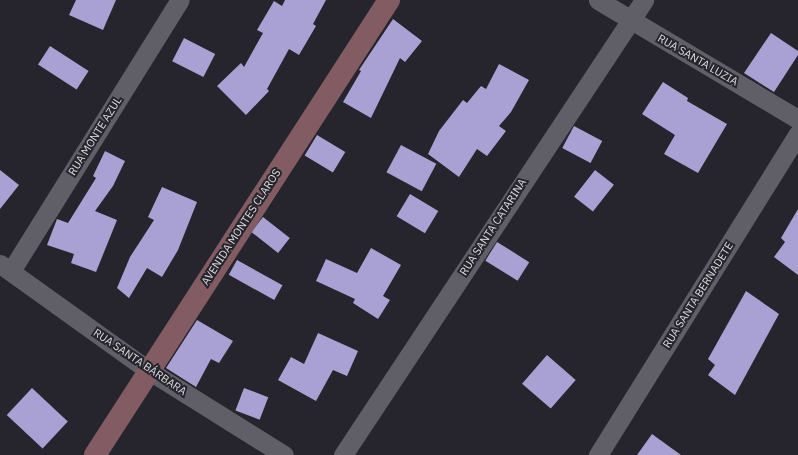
<!DOCTYPE html>
<meta charset="utf-8">
<style>
body{margin:0}
#map{position:relative;width:798px;height:455px;overflow:hidden;background:#26242c;font-family:"IBM Plex Sans",sans-serif}
div>[style]{position:absolute}
[style*='--x']{left:calc(var(--x)*1px);top:calc(var(--y)*1px);width:calc(var(--w)*1px);rotate:calc(var(--a)*1deg)}
.building>*{inset:0;background:#a9a1d3;transform-origin:0 0}
.street>*{height:19px;margin:-9.5px;padding:0 9.5px;transform-origin:9.5px;border-radius:9.5px;background:#605f67}
.secondary>*{height:22px;margin:-11px;padding:0 11px;transform-origin:11px;border-radius:11px;background:#835c63}
span{translate:-50% -50%;white-space:nowrap;text-align:center;line-height:1.15;-webkit-text-stroke:4px #26242c;paint-order:stroke}
.street-label{font-size:11px;color:#dedee2}
</style>
<div id="map">
<div class="building">
<i style="clip-path:polygon(76px 0,116px 0,103px 30px,69px 15px)"></i>
<i style="clip-path:polygon(285px 0,326px 0,313px 24px,316px 26px,299px 55px,289px 49px,267px 89px,269px 91px,246px 115px,217px 86px,241px 63px,244px 67px,263px 33px,257px 30px,274px 1px,282px 6px)"></i>
<i style="clip-path:polygon(393px 19px,422px 41px,405px 62px,400px 58px,371px 118px,343px 102px,361px 71px,359px 70px)"></i>
<i style="clip-path:polygon(771px 33px,798px 51px,798px 55px,774px 92px,744px 73px)"></i>
<i style="left:184px;top:38px;width:35px;height:26px;rotate:27deg"></i>
<i style="left:50px;top:46px;width:46px;height:22px;rotate:33deg"></i>
<i style="clip-path:polygon(499px 64px,529px 80px,511px 112px,499px 126px,506px 131px,487px 156px,477px 149px,459px 177px,428px 154px,439px 131px,463px 100px,467px 103px,481px 86px,486px 89px)"></i>
<i style="clip-path:polygon(663px 82px,688px 98px,687px 101px,727px 124px,698px 173px,664px 154px,675px 135px,642px 114px)"></i>
<i style="left:574px;top:126px;width:32px;height:25px;rotate:28deg"></i>
<i style="left:317px;top:135px;width:33px;height:24px;rotate:31deg"></i>
<i style="left:401px;top:145px;width:40px;height:31px;rotate:28deg"></i>
<i style="clip-path:polygon(105px 151px,125px 161px,113px 186px,95px 211px,117px 220px,96px 272px,71px 263px,74px 254px,47px 245px,57px 219px,68px 223px,96px 178px,93px 176px)"></i>
<i style="clip-path:polygon(0 170px,19px 185px,0 209px)"></i>
<i style="left:595px;top:170px;width:24px;height:34px;rotate:38deg"></i>
<i style="clip-path:polygon(162px 187px,197px 202px,178px 250px,162px 277px,147px 268px,129px 298px,117px 288px,130px 257px,154px 220px,148px 217px)"></i>
<i style="left:410px;top:194px;width:33px;height:26px;rotate:31deg"></i>
<i style="clip-path:polygon(798px 209px,798px 275px,774px 257px,785px 242px,781px 238px)"></i>
<i style="left:263px;top:217px;width:34px;height:19px;rotate:38deg"></i>
<i style="left:497px;top:242px;width:38px;height:22px;rotate:32deg"></i>
<i style="clip-path:polygon(371px 248px,401px 265px,383px 296px,390px 300px,378px 319px,353px 303px,355px 299px,316px 281px,326px 259px,357px 273px)"></i>
<i style="left:237px;top:260px;width:52px;height:17px;rotate:29deg"></i>
<i style="clip-path:polygon(746px 291px,779px 314px,735px 395px,708px 375px,715px 365px,708px 359px)"></i>
<i style="clip-path:polygon(197px 320px,233px 341px,219px 363px,211px 359px,196px 387px,166px 368px)"></i>
<i style="clip-path:polygon(318px 333px,358px 351px,347px 376px,333px 370px,316px 401px,278px 380px,291px 357px,304px 364px)"></i>
<i style="left:547px;top:355px;width:38px;height:38px;rotate:41deg"></i>
<i style="left:32px;top:388px;width:49px;height:37px;rotate:43deg"></i>
<i style="left:244px;top:388px;width:26px;height:24px;rotate:21deg"></i>
<i style="clip-path:polygon(652px 434px,681px 455px,637px 455px)"></i>
</div>
<div class="street">
<i style="--x:598;--y:0;--w:233;--a:30.8"></i>
<i style="--x:0;--y:264;--w:182;--a:35.6"></i>
<i style="--x:148;--y:370;--w:160;--a:32"></i>
<i style="--x:11;--y:271;--w:319;--a:-58.1"></i>
<i style="--x:343;--y:455;--w:546;--a:-56.51"></i>
<i style="--x:598;--y:455;--w:378;--a:-58.1"></i>
</div>
<div class="secondary">
<i style="--x:95;--y:455;--w:542;--a:-57.13"></i>
</div>
<div class="street-label">
<span style="left:698px;top:60px;rotate:30deg">RUA SANTA LUZIA</span>
<span style="left:95px;top:136px;rotate:-58deg">RUA MONTE AZUL</span>
<span style="left:241px;top:227px;rotate:-57deg">AVENIDA MONTES CLAROS</span>
<span style="left:493px;top:227px;rotate:-57deg">RUA SANTA CATARINA</span>
<span style="left:698px;top:295px;rotate:-58deg">RUA SANTA BERNADETE</span>
<span style="left:140px;top:362px;rotate:34deg">RUA SANTA BÁRBARA</span>
</div>
</div>
